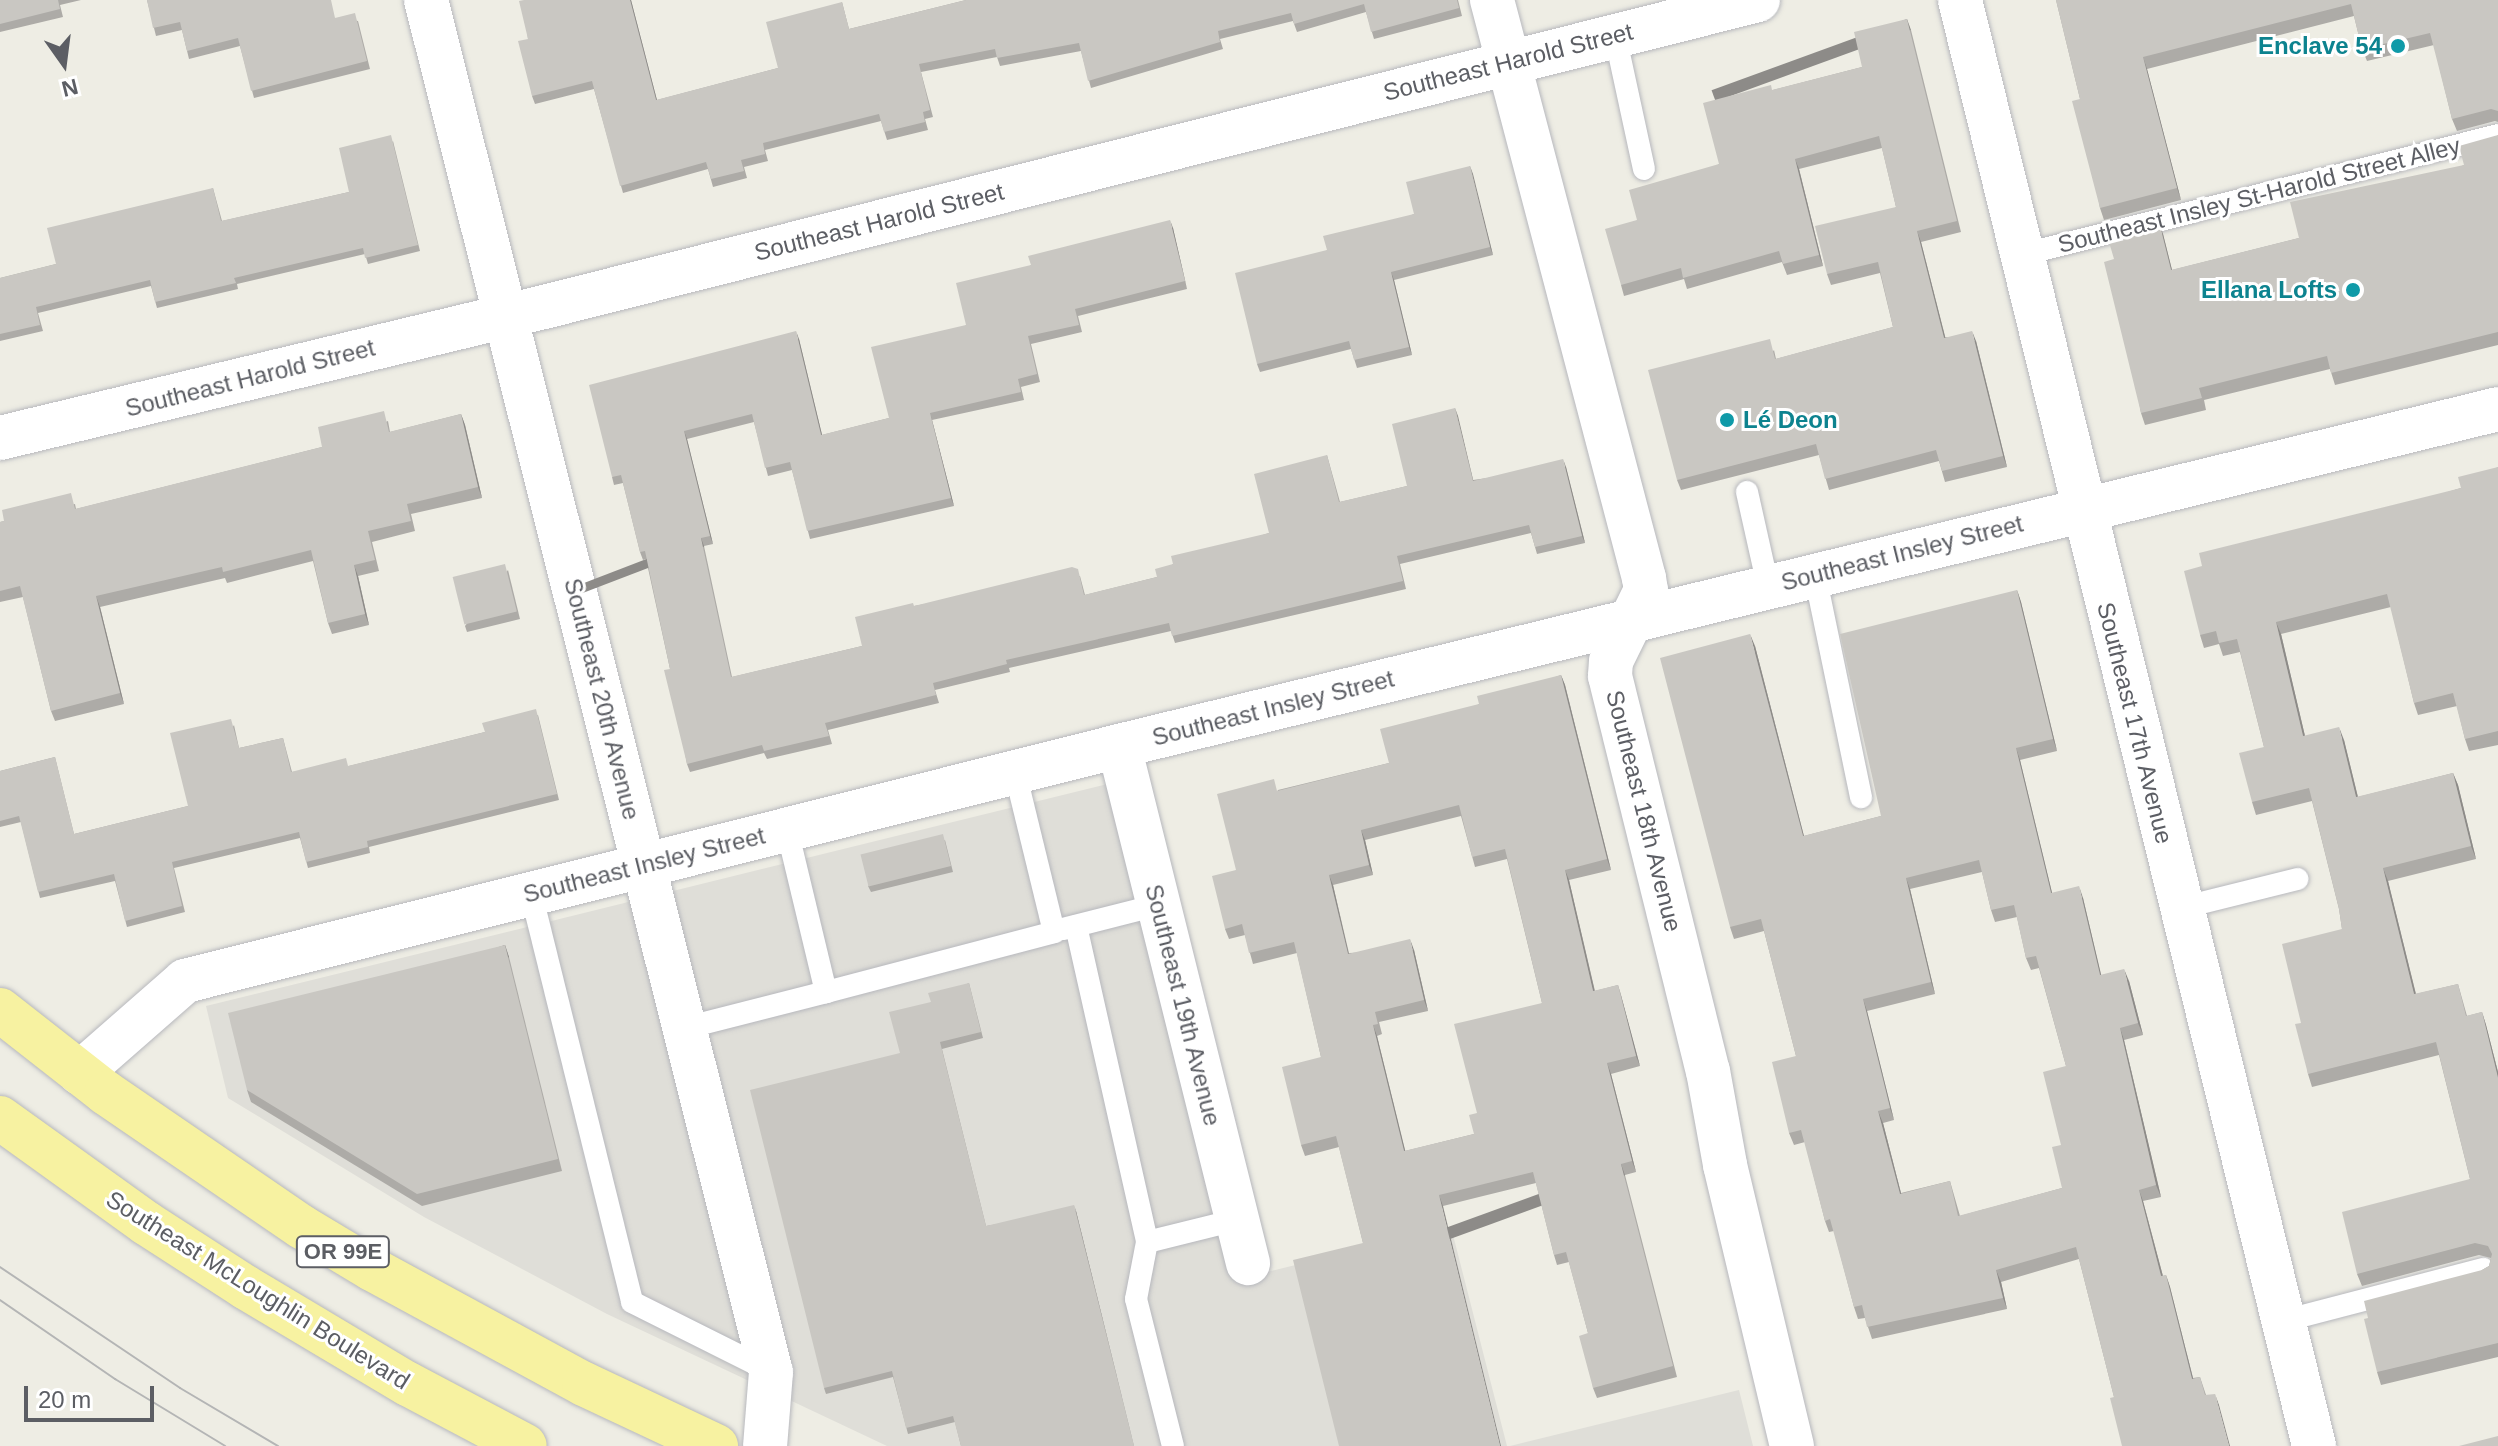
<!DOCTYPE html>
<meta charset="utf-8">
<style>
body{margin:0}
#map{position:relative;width:2498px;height:1446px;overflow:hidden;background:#eeede4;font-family:Arial,sans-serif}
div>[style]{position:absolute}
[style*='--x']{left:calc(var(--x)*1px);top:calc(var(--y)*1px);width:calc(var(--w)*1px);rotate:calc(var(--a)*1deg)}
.industrial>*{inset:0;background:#dfded8}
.roads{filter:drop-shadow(0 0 2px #b7b8bd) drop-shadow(0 0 2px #b7b8bd)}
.service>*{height:22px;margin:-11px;padding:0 11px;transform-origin:11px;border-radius:11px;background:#fff}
.minor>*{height:44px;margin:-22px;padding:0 22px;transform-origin:22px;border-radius:22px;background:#fff}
.tertiary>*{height:44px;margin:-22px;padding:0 22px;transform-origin:22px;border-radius:22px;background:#fff}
.trunk>*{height:44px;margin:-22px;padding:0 22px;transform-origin:22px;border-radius:22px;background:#f7f2a1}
.tram>*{height:2px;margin:-1px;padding:0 1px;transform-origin:1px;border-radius:1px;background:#b4b5b5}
.wall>*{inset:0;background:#adaba7}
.shaded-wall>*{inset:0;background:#8d8b88;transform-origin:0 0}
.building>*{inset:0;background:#c9c7c2;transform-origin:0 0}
.dots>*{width:22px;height:22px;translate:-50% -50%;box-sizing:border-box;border:4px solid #fff;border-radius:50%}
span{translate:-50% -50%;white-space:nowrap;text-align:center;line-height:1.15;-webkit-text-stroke:6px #fff;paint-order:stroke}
.shield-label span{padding:2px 6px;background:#fff;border:2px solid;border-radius:6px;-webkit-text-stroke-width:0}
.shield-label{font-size:22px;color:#5c5e64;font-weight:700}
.culture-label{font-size:24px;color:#0d838f;font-weight:700}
.right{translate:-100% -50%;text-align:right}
.left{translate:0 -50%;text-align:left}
.street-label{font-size:24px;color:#5c5e64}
.north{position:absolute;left:24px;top:24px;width:80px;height:80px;-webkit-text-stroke:6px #fff;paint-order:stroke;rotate:166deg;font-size:22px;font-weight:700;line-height:32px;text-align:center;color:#5c5e64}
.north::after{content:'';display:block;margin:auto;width:28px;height:36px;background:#5c5e64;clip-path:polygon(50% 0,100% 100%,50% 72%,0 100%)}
.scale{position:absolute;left:24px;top:1386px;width:130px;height:36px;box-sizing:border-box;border:4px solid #5c5e64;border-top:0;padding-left:10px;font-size:24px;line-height:28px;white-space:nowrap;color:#5c5e64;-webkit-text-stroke:6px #fff;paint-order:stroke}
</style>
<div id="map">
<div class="industrial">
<i style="clip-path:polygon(1132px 778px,1255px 1275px,1451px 1227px,1507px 1446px,887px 1446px,607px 1314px,424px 1217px,228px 1098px,206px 1006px)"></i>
<i style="clip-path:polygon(1739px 1390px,1753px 1446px,1510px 1446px)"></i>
</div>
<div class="roads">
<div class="service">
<i style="--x:1615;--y:35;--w:137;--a:77.8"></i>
<i style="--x:2021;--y:255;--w:492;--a:-14.1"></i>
<i style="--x:1747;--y:492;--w:96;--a:77.4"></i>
<i style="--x:1815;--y:575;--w:227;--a:78.3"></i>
<i style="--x:531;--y:893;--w:421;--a:76.1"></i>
<i style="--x:632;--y:1302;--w:154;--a:26.6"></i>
<i style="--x:2181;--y:908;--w:120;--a:-14"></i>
<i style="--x:1076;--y:926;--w:324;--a:77.3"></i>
<i style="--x:1147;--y:1242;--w:92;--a:-13.9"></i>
<i style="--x:1063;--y:929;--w:98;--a:-14.2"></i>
<i style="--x:826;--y:992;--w:236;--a:-14.7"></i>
<i style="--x:1054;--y:932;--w:165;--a:-103.7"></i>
<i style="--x:685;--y:1028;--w:146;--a:-14.3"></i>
<i style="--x:826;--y:992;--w:168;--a:-103.5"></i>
<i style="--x:1147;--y:1242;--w:58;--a:100.9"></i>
<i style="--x:1136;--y:1299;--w:152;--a:75.9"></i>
<i style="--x:2283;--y:1321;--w:207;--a:-14.6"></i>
</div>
<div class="minor">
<i style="--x:426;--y:0;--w:1415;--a:75.89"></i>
<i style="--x:771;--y:1372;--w:74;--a:94.6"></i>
<i style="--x:1492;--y:0;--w:598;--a:75.27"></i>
<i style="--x:1644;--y:578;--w:12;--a:81"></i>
<i style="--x:1646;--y:590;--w:79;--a:116.2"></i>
<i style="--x:1611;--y:661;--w:15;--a:94"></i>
<i style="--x:1610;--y:676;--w:407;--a:76.1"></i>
<i style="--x:1708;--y:1071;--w:96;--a:79.7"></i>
<i style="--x:1725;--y:1165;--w:289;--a:76.6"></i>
<i style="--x:0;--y:438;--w:564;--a:-13.54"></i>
<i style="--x:548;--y:306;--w:1248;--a:-14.19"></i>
<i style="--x:1119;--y:746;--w:533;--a:75.99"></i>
<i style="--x:80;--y:1073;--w:140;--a:-41.2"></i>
<i style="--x:185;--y:981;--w:963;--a:-14.12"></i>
<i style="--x:1119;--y:746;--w:1420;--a:-13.73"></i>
</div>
<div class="tertiary">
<i style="--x:1960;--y:0;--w:1489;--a:76.24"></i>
</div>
<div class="trunk">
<i style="--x:0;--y:1010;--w:135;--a:38.1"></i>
<i style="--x:106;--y:1093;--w:237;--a:34.4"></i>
<i style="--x:302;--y:1227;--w:82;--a:31"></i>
<i style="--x:372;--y:1269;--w:241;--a:28.5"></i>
<i style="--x:584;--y:1384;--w:146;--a:25.2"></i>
<i style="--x:0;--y:1118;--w:180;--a:35.7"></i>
<i style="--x:146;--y:1223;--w:118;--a:32.9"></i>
<i style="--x:245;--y:1287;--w:190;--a:30.8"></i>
<i style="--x:408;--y:1384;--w:132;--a:27.9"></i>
</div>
</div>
<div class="tram">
<i style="--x:0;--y:1267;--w:217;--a:33.9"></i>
<i style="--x:180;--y:1388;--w:114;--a:30.6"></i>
<i style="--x:0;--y:1300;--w:140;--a:34.5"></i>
<i style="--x:115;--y:1379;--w:129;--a:31.3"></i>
</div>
<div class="wall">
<i style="clip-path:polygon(0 0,81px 0,60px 5px,63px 17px,0 32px)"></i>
<i style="clip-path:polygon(147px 0,336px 18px,358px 21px,370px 69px,254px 98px,240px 46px,189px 59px,182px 30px,156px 36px)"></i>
<i style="clip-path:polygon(524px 0,631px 0,657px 100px,778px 68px,842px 2px,849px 29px,966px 0,1458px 0,1462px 16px,1374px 39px,1366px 12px,1297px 32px,1293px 21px,1220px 39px,1223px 49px,1091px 88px,1081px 51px,1000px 66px,997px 57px,921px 72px,933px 117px,925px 119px,928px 130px,887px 140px,881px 121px,765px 150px,768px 161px,744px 167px,747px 178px,713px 187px,708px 169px,623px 193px,594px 89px,535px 104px,532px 96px,528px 39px)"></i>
<i style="clip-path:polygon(2056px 0,2498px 0,2498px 122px,2495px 121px,2457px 131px,2452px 119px,2434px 45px,2367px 61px,2362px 49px,2354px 16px,2147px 69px,2181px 200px,2104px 220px,2100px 208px,2080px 99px)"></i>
<i style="clip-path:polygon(1911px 30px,1961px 232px,1921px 242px,1945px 337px,1976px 341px,2007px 467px,1945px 482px,1939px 461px,1829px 490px,1819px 455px,1681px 490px,1677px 480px,1774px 350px,1776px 359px,1893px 327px,1880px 273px,1831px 285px,1827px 274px,1896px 207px,1882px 148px,1799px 169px,1823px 266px,1787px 275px,1782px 262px,1687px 289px,1684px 279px,1624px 296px,1621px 285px,1637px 220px,1719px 164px,1773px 90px,1862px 67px)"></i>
<i style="clip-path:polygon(2498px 135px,2498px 345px,2335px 385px,2330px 369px,2204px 400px,2206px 410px,2145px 425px,2141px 413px,2114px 259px,2163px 234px,2172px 270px,2299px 238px,2464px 165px)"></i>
<i style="clip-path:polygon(393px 141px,420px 251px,368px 264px,365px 254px,237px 284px,238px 289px,157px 308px,151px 286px,38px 313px,43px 331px,0 341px,0 278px,56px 264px,213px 188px,222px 221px,349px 192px)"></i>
<i style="clip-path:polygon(1470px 166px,1493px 255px,1394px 280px,1412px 355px,1357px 368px,1351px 349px,1260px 372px,1257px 364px,1327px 250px,1414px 214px)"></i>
<i style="clip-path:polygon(1173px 228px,1187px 289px,1078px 316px,1082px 332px,1031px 344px,1040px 382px,1021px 387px,1024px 400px,932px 420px,954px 506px,810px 539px,792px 470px,768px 476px,754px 422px,687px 439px,713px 544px,704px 546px,732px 677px,862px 646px,914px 606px,1080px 576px,1085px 595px,1157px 577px,1173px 564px,1269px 533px,1327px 455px,1340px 502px,1407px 486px,1455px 408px,1473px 480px,1566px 467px,1585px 543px,1537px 554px,1531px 533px,1400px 564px,1406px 589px,1175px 643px,1171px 631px,1009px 668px,1010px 672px,935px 690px,939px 703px,828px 730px,832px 744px,767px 759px,764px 753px,690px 772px,687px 764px,670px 669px,646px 559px,643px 560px,640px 552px,623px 483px,614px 485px,612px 477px,799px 339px,822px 435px,889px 418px,966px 325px,1031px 265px)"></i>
<i style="clip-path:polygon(461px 414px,465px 425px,482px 498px,411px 514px,415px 531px,372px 542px,379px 571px,358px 576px,369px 625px,332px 634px,328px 623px,313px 561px,227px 583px,225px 578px,100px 607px,124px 704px,55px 721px,51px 711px,23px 597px,0 602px,0 522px,75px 504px,76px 509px,322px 447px,388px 421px,390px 432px)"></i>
<i style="clip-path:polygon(2498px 467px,2498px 745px,2469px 751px,2465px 739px,2457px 706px,2418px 715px,2414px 703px,2391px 607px,2281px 634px,2305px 736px,2344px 740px,2358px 797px,2453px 773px,2458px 785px,2476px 859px,2388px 881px,2416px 994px,2458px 984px,2467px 1016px,2482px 1012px,2486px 1025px,2498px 1072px,2498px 1357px,2381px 1385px,2377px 1372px,2482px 1270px,2489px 1266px,2491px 1258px,2479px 1255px,2362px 1286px,2357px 1274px,2470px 1179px,2439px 1055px,2312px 1087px,2308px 1074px,2301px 1023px,2342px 929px,2339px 909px,2312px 801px,2256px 815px,2252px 802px,2264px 747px,2240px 652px,2223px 656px,2219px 644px,2204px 648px,2200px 635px,2202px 566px,2461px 488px)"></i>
<i style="clip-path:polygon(508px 570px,520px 619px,467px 632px,465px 626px)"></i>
<i style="clip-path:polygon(evenodd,2017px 590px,2021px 602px,2057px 751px,2020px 760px,2052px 893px,2083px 898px,2101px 975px,2129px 981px,2143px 1035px,2124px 1040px,2161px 1197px,2143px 1201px,2163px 1276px,2166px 1275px,2170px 1287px,2193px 1378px,2200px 1377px,2206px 1395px,2219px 1405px,2114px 1397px,2079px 1259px,2001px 1282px,2007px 1309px,1872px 1339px,1865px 1318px,1858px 1319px,1854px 1307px,1834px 1231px,1829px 1232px,1825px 1221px,1805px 1142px,1794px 1145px,1789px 1133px,1796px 1056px,1764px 931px,1734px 939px,1730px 927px,1755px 646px,1804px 836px,1881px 816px,2017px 590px,1982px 872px,1991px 910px,1995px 922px,2017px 917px,2026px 958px,2031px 970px,2039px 968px,2066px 1066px,2061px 1145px,2062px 1188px,1960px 1216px,1950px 1181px,1901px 1193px,1883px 1123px,1894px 1120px,1867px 1011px,1935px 994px,1910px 889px,1982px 872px)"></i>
<i style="clip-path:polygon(evenodd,1561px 675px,1565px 685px,1611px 870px,1569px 880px,1595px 991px,1618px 985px,1640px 1066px,1611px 1074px,1636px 1172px,1625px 1175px,1677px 1377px,1597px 1398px,1593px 1388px,1588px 1333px,1569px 1262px,1557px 1265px,1554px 1255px,1536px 1183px,1443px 1206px,1363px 1243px,1339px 1147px,1305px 1156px,1301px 1145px,1321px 1057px,1297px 953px,1253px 964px,1245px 935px,1229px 939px,1225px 929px,1236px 870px,1278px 790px,1389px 763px,1479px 704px,1561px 675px,1461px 816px,1475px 867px,1507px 859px,1542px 1003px,1477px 1113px,1474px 1134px,1405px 1151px,1377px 1036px,1382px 1034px,1379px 1022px,1428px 1011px,1414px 950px,1349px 953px,1333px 885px,1373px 875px,1365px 840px,1461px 816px)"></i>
<i style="clip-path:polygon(538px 715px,559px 800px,369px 847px,370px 853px,308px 868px,300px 838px,174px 868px,185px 912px,127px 927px,115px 881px,40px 898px,21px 822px,0 827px,0 771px,55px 757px,74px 834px,188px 806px,234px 725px,239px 748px,283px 738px,292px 772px,349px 766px,485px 732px)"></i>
<i style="clip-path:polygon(945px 840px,953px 872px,871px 892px,868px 886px)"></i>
<i style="clip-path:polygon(505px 945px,509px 957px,562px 1171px,422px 1206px,251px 1102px,247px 1090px)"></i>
<i style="clip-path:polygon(969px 983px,983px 1038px,942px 1049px,986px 1226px,1076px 1211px,1134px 1446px,961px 1446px,955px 1422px,908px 1434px,893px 1377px,826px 1394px,824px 1388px,900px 1053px,931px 1002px)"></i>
</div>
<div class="shaded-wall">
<i style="clip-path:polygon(630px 0,631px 0,659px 108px,656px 100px)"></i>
<i style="left:1907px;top:19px;width:12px;height:208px;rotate:70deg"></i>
<i style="clip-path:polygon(2143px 57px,2147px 69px,2181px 200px,2177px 188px)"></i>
<i style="clip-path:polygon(1795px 159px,1799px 169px,1823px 266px,1819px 255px)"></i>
<i style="clip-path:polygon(1470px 166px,1473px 174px,1493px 255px,1490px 247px)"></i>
<i style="clip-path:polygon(1170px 220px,1173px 228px,1187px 289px,1185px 281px)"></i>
<i style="clip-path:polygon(2159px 222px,2163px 234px,2175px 282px,2171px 270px)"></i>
<i style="clip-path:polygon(1917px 231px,1921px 242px,1948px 348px,1944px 338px)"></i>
<i style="clip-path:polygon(1391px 272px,1394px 280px,1412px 355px,1409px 347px)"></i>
<i style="clip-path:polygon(796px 331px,799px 339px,824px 443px,821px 435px)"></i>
<i style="clip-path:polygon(1972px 331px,1976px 341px,2007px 467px,2003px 456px)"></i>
<i style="clip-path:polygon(1455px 408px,1458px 416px,1475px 488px,1473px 481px)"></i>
<i style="clip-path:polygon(930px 413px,932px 420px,954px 506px,951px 498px)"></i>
<i style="clip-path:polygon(461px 414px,465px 425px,482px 498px,478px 487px)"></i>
<i style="clip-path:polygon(684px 431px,687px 439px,713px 544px,710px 536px)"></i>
<i style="clip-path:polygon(1563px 459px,1566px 467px,1585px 543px,1582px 536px)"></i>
<i style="left:701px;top:538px;width:9px;height:142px;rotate:69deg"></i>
<i style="clip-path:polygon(354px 565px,358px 576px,369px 625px,365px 614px)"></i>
<i style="clip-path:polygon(2017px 590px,2021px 602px,2057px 751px,2053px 739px)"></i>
<i style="clip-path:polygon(96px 596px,100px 607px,124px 704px,120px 693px)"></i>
<i style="clip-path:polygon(2276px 622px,2281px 634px,2308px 749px,2303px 736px)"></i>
<i style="clip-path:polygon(1750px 634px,1755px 646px,1807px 848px,1803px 836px)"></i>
<i style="clip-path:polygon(1561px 675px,1565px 685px,1611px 870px,1607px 859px)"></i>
<i style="clip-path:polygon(2339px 727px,2344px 740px,2361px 810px,2356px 797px)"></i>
<i style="clip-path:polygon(2016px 748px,2020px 760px,2055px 905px,2051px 893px)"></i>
<i style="clip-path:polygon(2453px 773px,2458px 785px,2476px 859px,2471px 846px)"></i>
<i style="clip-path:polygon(1361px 830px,1365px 840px,1373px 875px,1369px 865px)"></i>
<i style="clip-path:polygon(2383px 868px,2388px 881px,2419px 1007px,2414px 994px)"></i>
<i style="clip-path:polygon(1565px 870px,1569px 880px,1597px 1001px,1593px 991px)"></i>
<i style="clip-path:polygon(1329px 875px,1333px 885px,1351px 964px,1348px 954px)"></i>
<i style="clip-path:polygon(1906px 878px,1910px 889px,1935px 994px,1931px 982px)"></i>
<i style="clip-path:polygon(2079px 886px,2083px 898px,2104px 987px,2100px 975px)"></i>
<i style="clip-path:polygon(1410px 939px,1414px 950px,1428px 1011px,1424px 1000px)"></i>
<i style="left:505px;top:945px;width:13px;height:220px;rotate:72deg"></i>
<i style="clip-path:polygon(2124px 969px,2129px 981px,2143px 1035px,2138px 1023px)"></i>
<i style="clip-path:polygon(1618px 985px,1621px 995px,1640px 1066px,1636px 1056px)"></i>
<i style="clip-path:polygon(1863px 999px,1867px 1011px,1894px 1120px,1890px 1108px)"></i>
<i style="clip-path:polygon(2482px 1012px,2486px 1025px,2498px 1072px,2498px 1078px)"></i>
<i style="clip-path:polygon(1373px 1025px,1377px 1036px,1408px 1162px,1404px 1151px)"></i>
<i style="clip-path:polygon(2120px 1028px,2124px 1040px,2161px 1197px,2156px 1185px)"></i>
<i style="clip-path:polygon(1607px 1063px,1611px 1074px,1636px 1172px,1632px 1161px)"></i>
<i style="clip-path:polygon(1878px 1111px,1883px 1123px,1904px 1205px,1900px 1194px)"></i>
<i style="left:1621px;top:1164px;width:12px;height:209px;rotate:70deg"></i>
<i style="clip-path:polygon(2139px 1190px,2143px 1201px,2166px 1288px,2161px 1276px)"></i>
<i style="clip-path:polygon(1439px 1195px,1443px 1206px,1501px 1446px,1500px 1446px)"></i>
<i style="clip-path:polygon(1074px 1205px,1076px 1211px,1134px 1446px)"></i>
<i style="clip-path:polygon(1996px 1270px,2001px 1282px,2007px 1309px,2003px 1298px)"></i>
<i style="clip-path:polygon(2166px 1275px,2170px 1287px,2196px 1390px,2192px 1379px)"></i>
<i style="clip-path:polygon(2215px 1394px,2219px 1405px,2230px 1446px,2229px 1446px)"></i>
</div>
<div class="building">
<i style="clip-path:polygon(0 0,58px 0,60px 9px,0 24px)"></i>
<i style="clip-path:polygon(147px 0,331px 0,335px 18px,355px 13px,367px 61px,251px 91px,238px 38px,187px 51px,180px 22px,153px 28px)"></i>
<i style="clip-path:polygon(524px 0,630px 0,656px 100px,778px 68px,766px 22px,842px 2px,849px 29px,966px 0,1457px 0,1459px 8px,1371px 32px,1364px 4px,1294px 24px,1291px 13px,1218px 31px,1220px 42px,1088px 81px,1079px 43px,997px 58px,995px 49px,919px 64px,930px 110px,923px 112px,925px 122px,884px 132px,879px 114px,763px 143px,765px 154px,741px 160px,744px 171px,711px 179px,706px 162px,620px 186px,592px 81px,532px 96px,518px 41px,528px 39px,519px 1px)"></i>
<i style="clip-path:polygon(2056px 0,2498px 0,2498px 111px,2491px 109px,2452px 119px,2430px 33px,2362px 49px,2351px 4px,2143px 57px,2177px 188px,2100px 208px,2072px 101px,2080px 99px)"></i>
<i style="clip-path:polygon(1907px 19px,1957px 221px,1917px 231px,1944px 338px,1972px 331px,2003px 456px,1942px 471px,1936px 450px,1825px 479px,1816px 444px,1677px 480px,1648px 370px,1770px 339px,1775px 359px,1893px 327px,1878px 262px,1827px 274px,1815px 226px,1896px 207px,1879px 136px,1795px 159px,1819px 255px,1783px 264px,1779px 251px,1683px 278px,1681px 268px,1621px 285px,1605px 229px,1637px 220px,1629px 190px,1719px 164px,1703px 103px,1771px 85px,1772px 90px,1862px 67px,1854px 32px)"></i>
<i style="clip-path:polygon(391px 135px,418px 245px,365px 258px,363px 248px,234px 278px,236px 283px,155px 302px,150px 280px,36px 307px,40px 325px,0 334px,0 278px,56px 264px,47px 228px,213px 188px,221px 221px,349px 192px,339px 148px)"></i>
<i style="clip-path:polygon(2498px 135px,2498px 332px,2331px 373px,2327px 356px,2199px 388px,2202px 398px,2141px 413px,2104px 262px,2114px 259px,2107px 235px,2159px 222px,2171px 270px,2299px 238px,2290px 202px,2464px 165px,2459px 146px)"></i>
<i style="clip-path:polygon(1470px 166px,1490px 247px,1391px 272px,1409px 347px,1354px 360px,1349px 341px,1257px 364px,1235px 273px,1327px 250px,1323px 236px,1414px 214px,1406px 182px)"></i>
<i style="clip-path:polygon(1170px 220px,1185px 281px,1075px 309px,1079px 325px,1028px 336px,1037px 374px,1018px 379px,1021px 392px,930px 413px,951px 498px,807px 531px,790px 462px,765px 468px,752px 414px,684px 431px,710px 536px,701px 538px,731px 677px,862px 646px,855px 617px,913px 603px,914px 606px,1072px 567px,1078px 569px,1084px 595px,1157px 577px,1155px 569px,1173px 564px,1171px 556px,1269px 533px,1254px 474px,1327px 455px,1339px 502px,1407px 486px,1392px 424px,1455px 408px,1473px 481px,1563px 459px,1582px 536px,1535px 547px,1529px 525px,1397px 556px,1403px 581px,1172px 636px,1169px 623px,1006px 660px,1007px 664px,933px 683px,936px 695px,825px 723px,829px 736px,764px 751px,762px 745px,687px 764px,664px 670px,670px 669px,645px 551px,640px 552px,621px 475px,612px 477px,589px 385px,796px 331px,821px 435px,889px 418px,871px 347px,966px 325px,956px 283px,1031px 265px,1028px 256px)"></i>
<i style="clip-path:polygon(384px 411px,389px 432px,461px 414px,478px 487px,407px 504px,411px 521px,368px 531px,375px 560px,354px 565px,365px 614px,328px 623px,311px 550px,223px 572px,222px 567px,96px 596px,120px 693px,51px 711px,20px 586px,0 591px,0 522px,4px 521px,2px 510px,71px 493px,75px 509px,322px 447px,318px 427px)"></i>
<i style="clip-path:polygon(2498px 467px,2498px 731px,2465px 739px,2453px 693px,2414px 703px,2387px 594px,2276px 622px,2303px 736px,2339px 727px,2356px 797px,2453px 773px,2471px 846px,2383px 868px,2414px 994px,2458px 984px,2466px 1016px,2482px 1012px,2498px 1078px,2498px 1343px,2377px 1372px,2364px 1319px,2368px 1318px,2364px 1301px,2482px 1270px,2489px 1266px,2492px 1254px,2488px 1246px,2475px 1243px,2357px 1274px,2342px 1212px,2470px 1179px,2436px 1042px,2308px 1074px,2295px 1024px,2301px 1023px,2282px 944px,2342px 929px,2339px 909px,2309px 788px,2252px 802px,2239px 753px,2264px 747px,2237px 639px,2219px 643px,2216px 631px,2200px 635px,2184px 571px,2202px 566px,2199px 553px,2461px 488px,2458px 477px)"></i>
<i style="left:505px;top:564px;width:49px;height:54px;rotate:76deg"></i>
<i style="clip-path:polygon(evenodd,2017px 590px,2053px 739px,2016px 748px,2051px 893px,2079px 886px,2100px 975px,2124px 969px,2138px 1023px,2120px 1028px,2156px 1185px,2139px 1190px,2161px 1276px,2166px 1275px,2192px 1379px,2200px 1377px,2205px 1395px,2215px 1394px,2229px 1446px,2122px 1446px,2110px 1398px,2114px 1397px,2076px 1247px,1996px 1270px,2003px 1298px,1867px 1327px,1862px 1305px,1854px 1307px,1830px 1219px,1825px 1221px,1801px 1130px,1789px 1133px,1772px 1062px,1796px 1056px,1761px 919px,1730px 927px,1660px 658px,1750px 634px,1803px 836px,1881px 816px,1840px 634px,2017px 590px,1979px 860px,1991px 910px,2014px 905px,2026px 958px,2036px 956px,2066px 1066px,2043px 1072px,2061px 1145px,2052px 1147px,2062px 1188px,1958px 1216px,1950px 1181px,1900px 1194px,1878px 1111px,1890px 1108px,1863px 999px,1931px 982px,1906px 878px,1979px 860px)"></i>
<i style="clip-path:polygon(evenodd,1561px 675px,1607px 859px,1565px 870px,1593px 991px,1618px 985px,1636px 1056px,1607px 1063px,1632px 1161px,1621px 1164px,1673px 1366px,1593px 1388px,1579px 1336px,1588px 1333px,1566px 1252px,1554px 1255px,1533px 1172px,1439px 1195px,1500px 1446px,1339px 1446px,1293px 1260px,1363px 1243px,1336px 1136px,1301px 1145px,1282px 1067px,1321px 1057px,1294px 942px,1249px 953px,1242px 924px,1225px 929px,1212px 876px,1236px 870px,1217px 794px,1274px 779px,1277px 791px,1389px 763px,1380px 729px,1479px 704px,1477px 696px,1561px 675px,1459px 805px,1472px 857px,1505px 849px,1542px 1003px,1454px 1024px,1477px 1113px,1469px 1115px,1474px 1134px,1404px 1151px,1373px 1025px,1378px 1024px,1375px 1012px,1424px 1000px,1410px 939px,1348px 954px,1329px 875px,1369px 865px,1361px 830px,1459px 805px)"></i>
<i style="clip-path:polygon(536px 709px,557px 794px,367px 841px,368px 847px,306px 862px,299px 832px,172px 862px,182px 906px,125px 921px,114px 874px,38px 892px,19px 816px,0 821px,0 771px,55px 757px,74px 834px,188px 806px,170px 733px,231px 719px,239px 748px,283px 738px,291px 772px,346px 758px,348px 766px,485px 732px,482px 723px)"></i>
<i style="left:943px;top:834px;width:33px;height:85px;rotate:76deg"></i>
<i style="clip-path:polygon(505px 945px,558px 1159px,417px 1194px,247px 1090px,228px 1013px)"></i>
<i style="clip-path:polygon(969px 983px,981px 1032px,940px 1042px,986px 1226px,1074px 1205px,1134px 1446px,961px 1446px,953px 1416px,906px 1428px,892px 1371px,824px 1388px,750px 1090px,900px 1053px,889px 1012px,931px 1002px,928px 993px)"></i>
<i style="clip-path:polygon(2498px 1436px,2498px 1446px,2459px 1446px)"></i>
</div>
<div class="dots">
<i style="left:2398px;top:46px;background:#0f9aa8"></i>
<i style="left:2353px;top:290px;background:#0f9aa8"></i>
<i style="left:1727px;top:420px;background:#0f9aa8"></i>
</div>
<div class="shield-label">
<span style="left:343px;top:1252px">OR 99E</span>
</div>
<div class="culture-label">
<span class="right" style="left:2382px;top:46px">Enclave 54</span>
<span class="right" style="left:2337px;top:290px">Ellana Lofts</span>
<span class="left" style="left:1743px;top:420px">Lé Deon</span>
</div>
<div class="street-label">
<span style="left:1508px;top:62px;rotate:-14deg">Southeast Harold Street</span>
<span style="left:2259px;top:195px;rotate:-14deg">Southeast Insley St-Harold Street Alley</span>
<span style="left:879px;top:222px;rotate:-14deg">Southeast Harold Street</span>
<span style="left:250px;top:378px;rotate:-14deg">Southeast Harold Street</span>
<span style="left:1902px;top:553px;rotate:-14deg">Southeast Insley Street</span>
<span style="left:602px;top:699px;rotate:76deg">Southeast 20th Avenue</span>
<span style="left:1273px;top:708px;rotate:-14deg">Southeast Insley Street</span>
<span style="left:2135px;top:723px;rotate:76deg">Southeast 17th Avenue</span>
<span style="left:1644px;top:811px;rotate:76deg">Southeast 18th Avenue</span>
<span style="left:644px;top:865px;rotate:-14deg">Southeast Insley Street</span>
<span style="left:1183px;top:1005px;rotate:76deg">Southeast 19th Avenue</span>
<span style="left:258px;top:1290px;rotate:32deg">Southeast McLoughlin Boulevard</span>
</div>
<div class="north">N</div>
<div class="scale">20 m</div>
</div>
